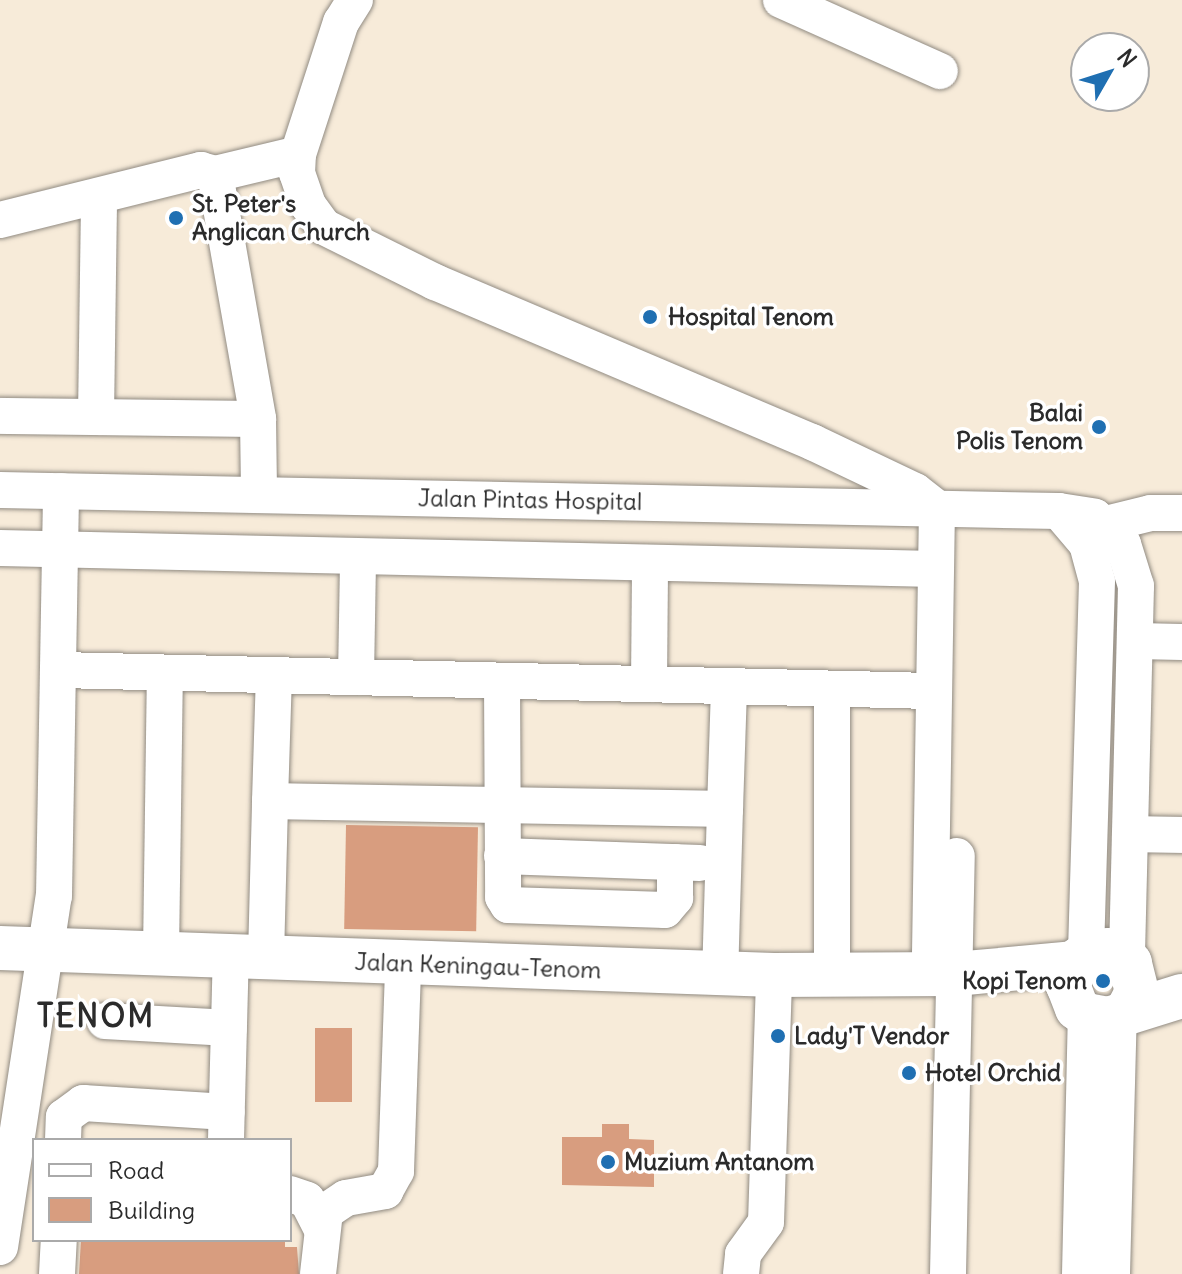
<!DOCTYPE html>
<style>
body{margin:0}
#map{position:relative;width:1182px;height:1274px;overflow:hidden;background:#f7ebd9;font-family:Delius,sans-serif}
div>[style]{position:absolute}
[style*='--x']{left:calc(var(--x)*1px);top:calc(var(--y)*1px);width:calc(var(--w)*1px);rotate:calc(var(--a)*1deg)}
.building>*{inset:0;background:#d89d7f;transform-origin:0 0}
.roads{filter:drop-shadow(0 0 2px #918b82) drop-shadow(0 0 2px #918b82)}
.minor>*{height:36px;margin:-18px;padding:0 18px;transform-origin:18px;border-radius:18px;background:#fff}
.major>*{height:44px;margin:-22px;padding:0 22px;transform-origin:22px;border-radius:22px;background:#fff}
.dots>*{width:22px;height:22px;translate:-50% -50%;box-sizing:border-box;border:4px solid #fff;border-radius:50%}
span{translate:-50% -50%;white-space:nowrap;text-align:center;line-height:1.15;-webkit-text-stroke:7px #fff;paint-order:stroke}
.poi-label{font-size:24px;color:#2b2b2b;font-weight:700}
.left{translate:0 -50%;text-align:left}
.right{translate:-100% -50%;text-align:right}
.street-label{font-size:24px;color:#2b2b2b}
.district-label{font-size:32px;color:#2b2b2b;font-weight:700;letter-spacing:2px}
.legend{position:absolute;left:32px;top:1138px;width:260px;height:104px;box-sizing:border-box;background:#fff;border:2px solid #aaa;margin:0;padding:10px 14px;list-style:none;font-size:24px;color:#2b2b2b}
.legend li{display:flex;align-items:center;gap:16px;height:40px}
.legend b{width:40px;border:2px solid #aaa}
.north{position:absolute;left:1070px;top:32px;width:80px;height:80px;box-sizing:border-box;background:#fff;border:2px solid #aaa;border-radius:50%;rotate:51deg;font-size:22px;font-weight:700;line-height:32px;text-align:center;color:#2b2b2b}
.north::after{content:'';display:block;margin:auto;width:28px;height:36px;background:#1f6fb2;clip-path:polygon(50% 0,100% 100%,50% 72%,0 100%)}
</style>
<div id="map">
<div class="building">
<i style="left:346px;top:825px;width:132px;height:104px;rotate:1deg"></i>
<i style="left:315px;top:1028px;width:37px;height:74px"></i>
<i style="clip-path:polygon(602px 1124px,629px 1124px,629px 1139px,654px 1140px,654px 1187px,562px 1185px,562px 1137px,602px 1137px)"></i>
<i style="clip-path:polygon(81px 1240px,285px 1240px,285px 1247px,297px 1247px,299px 1274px,79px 1274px)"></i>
</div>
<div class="roads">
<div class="minor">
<i style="--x:355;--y:0;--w:26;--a:122"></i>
<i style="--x:341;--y:22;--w:139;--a:108"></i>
<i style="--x:298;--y:154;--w:19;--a:93"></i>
<i style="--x:297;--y:173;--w:34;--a:71"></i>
<i style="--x:308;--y:205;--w:27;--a:54"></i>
<i style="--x:324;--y:227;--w:124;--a:26.4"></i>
<i style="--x:435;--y:282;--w:410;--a:23"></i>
<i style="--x:812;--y:442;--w:114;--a:25.4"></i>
<i style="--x:915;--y:491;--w:28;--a:38"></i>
<i style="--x:937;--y:508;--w:466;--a:90.9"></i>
<i style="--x:781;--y:0;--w:174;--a:24.1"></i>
<i style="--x:215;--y:174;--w:85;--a:-13.5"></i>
<i style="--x:0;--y:220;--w:207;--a:-14"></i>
<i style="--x:201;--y:170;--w:15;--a:16"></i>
<i style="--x:215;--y:174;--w:249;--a:80"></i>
<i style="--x:258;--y:419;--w:76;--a:89.2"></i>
<i style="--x:0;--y:416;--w:258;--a:0.7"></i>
<i style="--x:96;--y:417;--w:221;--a:-89.2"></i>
<i style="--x:0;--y:490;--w:1059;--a:1.14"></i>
<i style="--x:1059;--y:511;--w:36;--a:9"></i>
<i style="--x:1095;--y:517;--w:39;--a:44"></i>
<i style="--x:1123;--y:544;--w:44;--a:72.8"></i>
<i style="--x:1136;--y:586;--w:374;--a:91.4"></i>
<i style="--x:1059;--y:511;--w:43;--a:49.7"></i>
<i style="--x:1087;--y:544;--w:38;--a:75"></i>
<i style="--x:1097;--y:581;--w:373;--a:91.7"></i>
<i style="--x:1106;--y:524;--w:46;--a:-13.7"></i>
<i style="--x:1151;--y:513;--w:31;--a:0"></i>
<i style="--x:0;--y:548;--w:936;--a:1.29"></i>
<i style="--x:1137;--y:641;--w:45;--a:1.3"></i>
<i style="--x:60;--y:670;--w:874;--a:1.38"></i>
<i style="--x:356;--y:677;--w:120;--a:-89"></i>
<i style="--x:502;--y:681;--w:216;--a:89.7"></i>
<i style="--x:503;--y:897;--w:9;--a:58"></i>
<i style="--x:508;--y:905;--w:157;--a:1.8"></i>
<i style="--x:665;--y:910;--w:16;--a:-50"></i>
<i style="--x:675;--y:898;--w:36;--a:-90"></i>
<i style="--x:649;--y:684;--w:121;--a:-89.5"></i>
<i style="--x:270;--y:801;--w:126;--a:-88.2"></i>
<i style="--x:725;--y:809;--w:123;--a:-88.1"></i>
<i style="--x:1130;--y:834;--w:52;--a:1.1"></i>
<i style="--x:502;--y:856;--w:198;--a:2"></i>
<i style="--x:161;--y:953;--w:280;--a:-89.2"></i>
<i style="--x:266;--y:957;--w:156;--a:-88.5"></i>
<i style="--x:270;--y:801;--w:455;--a:1"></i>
<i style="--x:725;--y:809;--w:165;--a:91.7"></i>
<i style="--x:832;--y:976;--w:287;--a:-90"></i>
<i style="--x:105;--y:1021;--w:124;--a:3.2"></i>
<i style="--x:63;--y:1140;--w:23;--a:-88"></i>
<i style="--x:64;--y:1117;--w:24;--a:-36"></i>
<i style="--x:83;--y:1103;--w:144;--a:3.6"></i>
<i style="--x:226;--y:1140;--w:185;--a:-88.5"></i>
<i style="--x:290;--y:1194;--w:18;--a:19"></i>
<i style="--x:307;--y:1200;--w:30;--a:63"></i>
<i style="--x:0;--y:1247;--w:355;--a:-81.3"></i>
<i style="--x:54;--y:896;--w:405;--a:-89"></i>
<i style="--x:57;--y:1274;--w:34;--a:-87"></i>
<i style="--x:318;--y:1274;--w:62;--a:-83.6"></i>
<i style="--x:325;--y:1212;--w:25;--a:-34"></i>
<i style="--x:346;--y:1198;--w:40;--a:-10"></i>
<i style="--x:385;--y:1191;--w:23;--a:-61"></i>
<i style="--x:396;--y:1171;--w:205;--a:-88"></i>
<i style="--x:741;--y:1274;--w:20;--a:-84"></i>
<i style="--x:743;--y:1254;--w:39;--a:-54"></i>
<i style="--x:766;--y:1222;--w:247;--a:-88.1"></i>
<i style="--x:948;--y:1274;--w:418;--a:-88.8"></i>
<i style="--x:1080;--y:1274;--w:259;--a:-88.7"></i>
<i style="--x:1112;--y:1274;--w:259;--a:-88.5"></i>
</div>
<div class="major">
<i style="--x:0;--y:948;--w:774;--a:2"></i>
<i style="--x:774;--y:975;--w:181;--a:-0.3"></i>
<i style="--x:955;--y:974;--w:121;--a:-5.2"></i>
<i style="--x:1128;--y:1009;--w:19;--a:-62"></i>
<i style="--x:1137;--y:992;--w:30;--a:-104"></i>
<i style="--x:1130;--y:963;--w:26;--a:-151"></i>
<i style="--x:1107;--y:950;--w:28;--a:163"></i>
<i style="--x:1080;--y:958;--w:30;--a:114"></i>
<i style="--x:1068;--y:985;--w:25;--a:69"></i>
<i style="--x:1077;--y:1008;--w:11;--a:38"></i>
<i style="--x:1086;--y:1015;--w:22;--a:10"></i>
<i style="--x:1108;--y:1019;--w:77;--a:-17.3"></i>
</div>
</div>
<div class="dots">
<i style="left:176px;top:218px;background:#1f6fb2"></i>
<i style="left:650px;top:317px;background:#1f6fb2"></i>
<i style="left:1099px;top:427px;background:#1f6fb2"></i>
<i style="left:1103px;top:981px;background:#1f6fb2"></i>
<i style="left:778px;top:1036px;background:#1f6fb2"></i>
<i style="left:909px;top:1073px;background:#1f6fb2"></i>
<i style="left:608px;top:1162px;background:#1f6fb2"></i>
</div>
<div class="poi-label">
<span class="left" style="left:192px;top:218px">St. Peter's<br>Anglican Church</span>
<span class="left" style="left:668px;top:317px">Hospital Tenom</span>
<span class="right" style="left:1083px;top:427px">Balai<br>Polis Tenom</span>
<span class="right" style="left:1087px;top:981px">Kopi Tenom</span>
<span class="left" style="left:794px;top:1036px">Lady'T Vendor</span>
<span class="left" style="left:925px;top:1073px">Hotel Orchid</span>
<span class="left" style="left:624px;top:1162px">Muzium Antanom</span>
</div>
<div class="street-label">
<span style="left:530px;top:500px;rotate:1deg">Jalan Pintas Hospital</span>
<span style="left:478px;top:966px;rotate:2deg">Jalan Keningau-Tenom</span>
</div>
<div class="district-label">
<span style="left:96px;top:1016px">TENOM</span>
</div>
<ul class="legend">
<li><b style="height:10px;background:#fff"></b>Road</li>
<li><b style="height:22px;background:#d89d7f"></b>Building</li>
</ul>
<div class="north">N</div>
</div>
